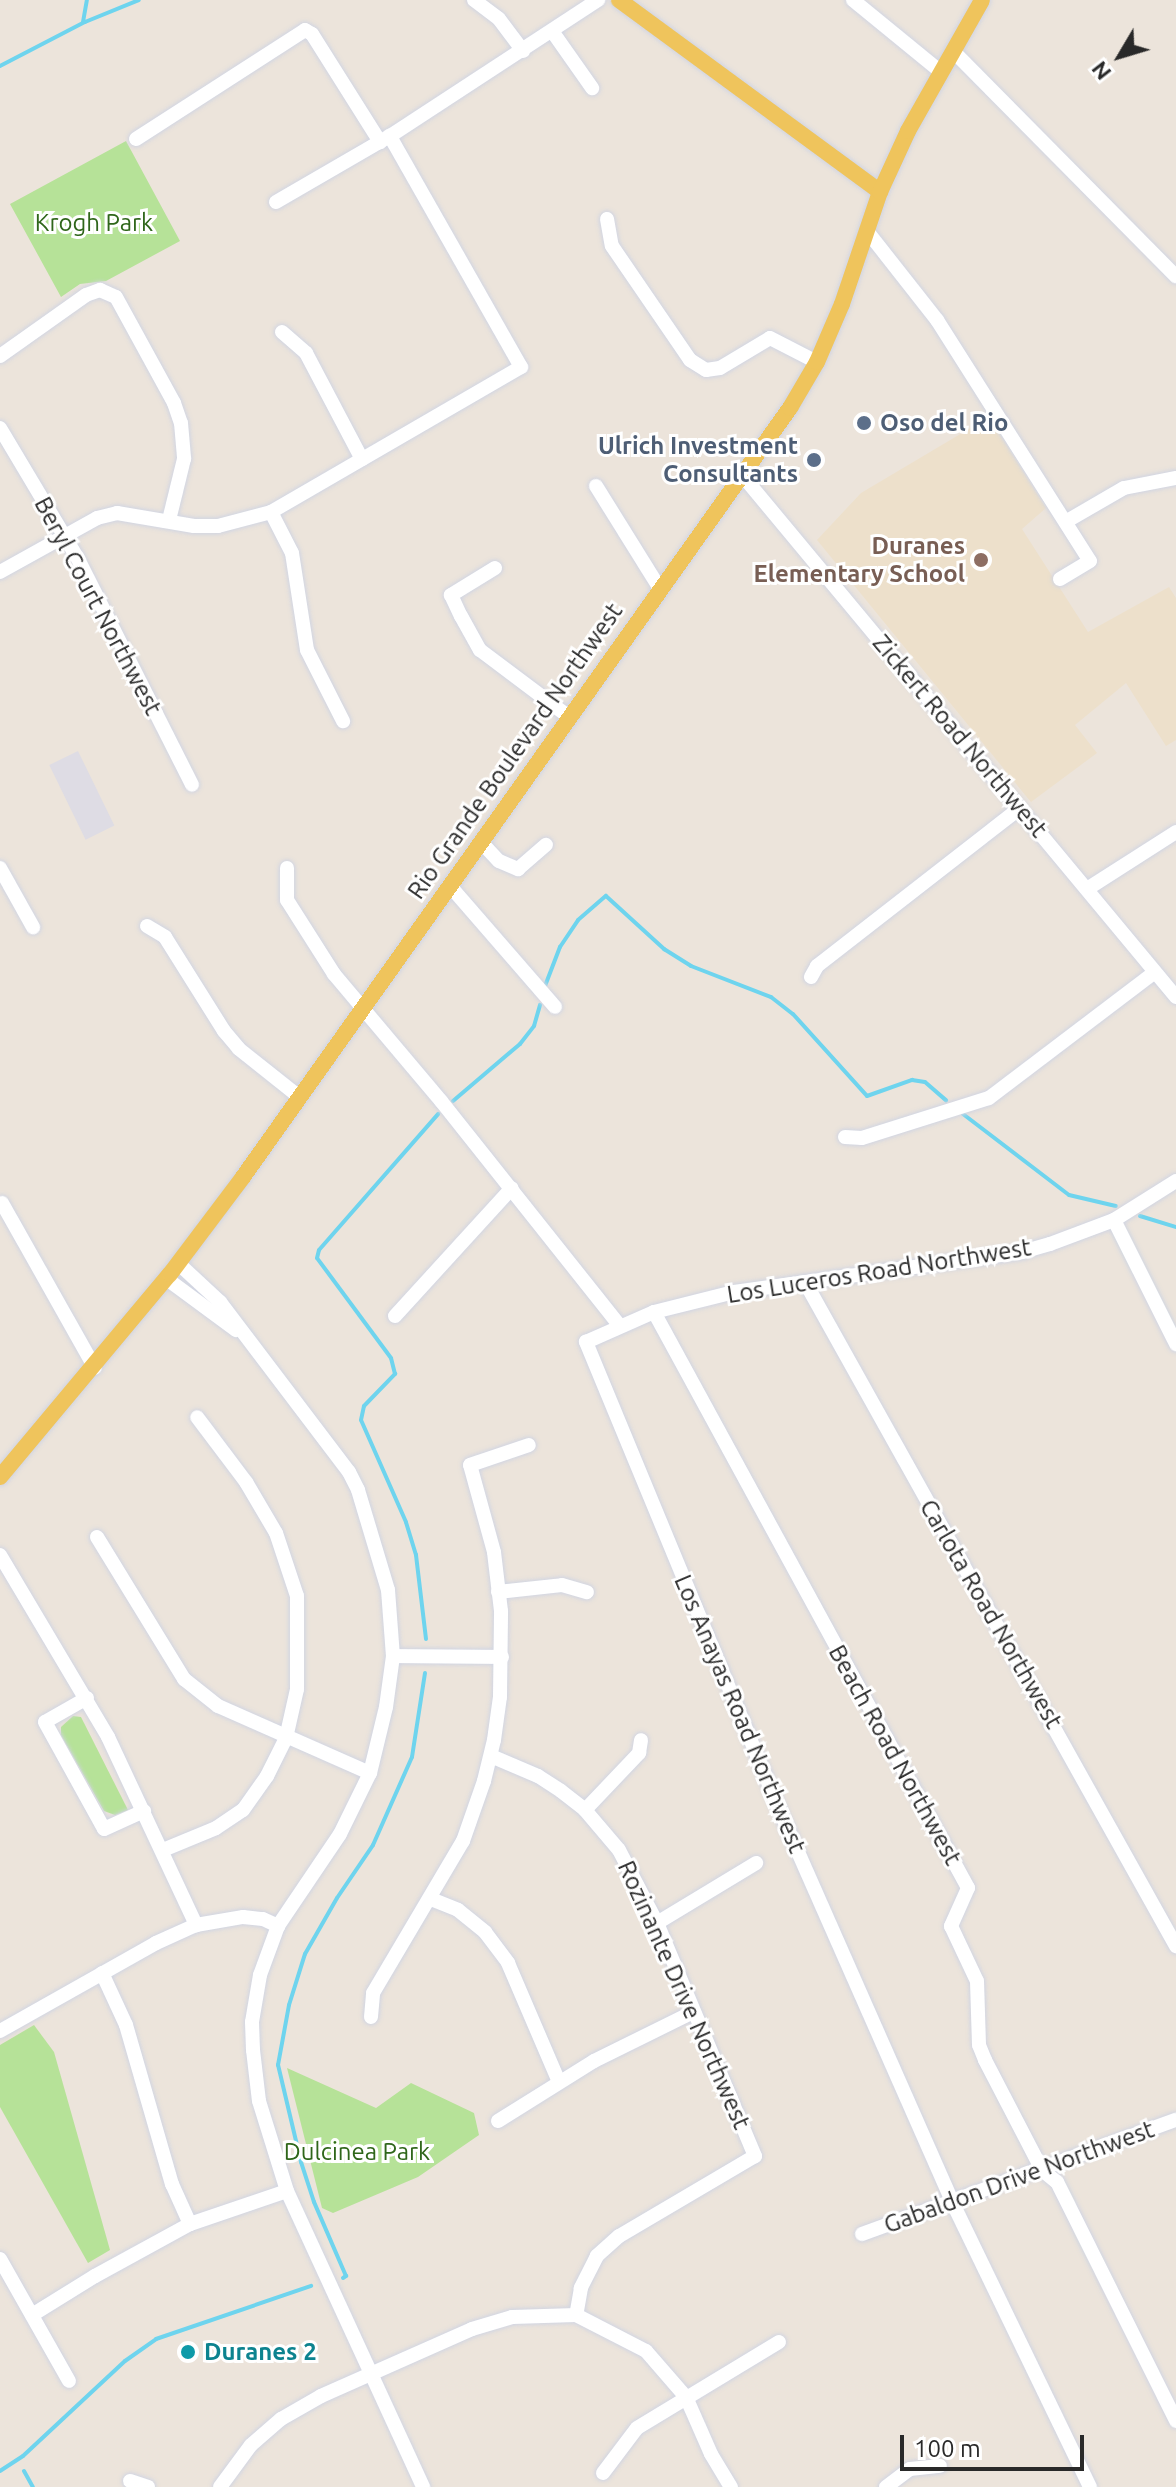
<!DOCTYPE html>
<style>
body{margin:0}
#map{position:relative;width:1176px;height:2487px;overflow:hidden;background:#ece4db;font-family:Ubuntu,sans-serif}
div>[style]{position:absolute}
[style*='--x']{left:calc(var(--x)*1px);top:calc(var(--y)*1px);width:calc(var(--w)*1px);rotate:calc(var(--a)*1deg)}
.industrial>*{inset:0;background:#dedce4;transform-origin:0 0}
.education>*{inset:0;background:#ede0cb}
.green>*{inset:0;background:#b6e298}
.stream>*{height:4px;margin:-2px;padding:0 2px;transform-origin:2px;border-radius:2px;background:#6ed4ee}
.roads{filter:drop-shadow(0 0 2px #d1d5e2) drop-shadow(0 0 2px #d1d5e2)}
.minor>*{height:14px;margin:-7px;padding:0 7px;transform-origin:7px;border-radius:7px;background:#fff}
.major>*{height:16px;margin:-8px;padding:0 8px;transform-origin:8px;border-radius:8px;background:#efc45c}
.dots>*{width:22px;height:22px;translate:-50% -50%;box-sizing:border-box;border:4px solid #fff;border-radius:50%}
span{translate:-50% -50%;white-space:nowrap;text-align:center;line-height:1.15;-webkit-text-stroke:6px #fff;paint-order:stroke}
.park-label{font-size:24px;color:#2f661a}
.service-label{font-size:24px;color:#4e5e75;font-weight:700}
.left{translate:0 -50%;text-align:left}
.right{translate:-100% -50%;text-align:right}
.education-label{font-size:24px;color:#785e54;font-weight:700}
.street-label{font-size:24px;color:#292929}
.culture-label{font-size:24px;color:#0d838f;font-weight:700}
.north{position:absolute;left:1080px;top:16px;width:80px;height:80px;-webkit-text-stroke:6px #fff;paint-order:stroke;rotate:232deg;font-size:22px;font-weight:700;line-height:32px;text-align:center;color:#292929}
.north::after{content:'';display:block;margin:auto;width:28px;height:36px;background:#292929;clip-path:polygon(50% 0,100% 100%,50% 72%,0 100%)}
.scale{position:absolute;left:900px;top:2435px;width:184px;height:36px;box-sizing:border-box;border:4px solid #292929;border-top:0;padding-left:10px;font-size:24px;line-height:28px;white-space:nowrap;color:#292929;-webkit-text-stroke:6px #fff;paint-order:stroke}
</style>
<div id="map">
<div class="industrial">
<i style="left:78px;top:751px;width:83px;height:32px;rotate:64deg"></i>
</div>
<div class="education">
<i style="clip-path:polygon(989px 417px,1046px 508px,1022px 529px,1088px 632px,1169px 587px,1176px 598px,1176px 740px,1166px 746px,1126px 683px,1075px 725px,1097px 753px,1031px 802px,817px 540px,861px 493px)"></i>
</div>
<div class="green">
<i style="clip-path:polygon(126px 141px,180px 241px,106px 281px,80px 284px,61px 297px,10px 204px)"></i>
<i style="clip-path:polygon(73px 1716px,81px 1717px,128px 1810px,115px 1815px,104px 1811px,61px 1735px,61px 1727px)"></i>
<i style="clip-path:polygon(34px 2025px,54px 2052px,110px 2250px,88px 2263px,0 2107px,0 2045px)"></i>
<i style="clip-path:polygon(287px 2068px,376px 2108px,411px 2083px,474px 2113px,479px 2135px,418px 2177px,333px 2213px,322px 2208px)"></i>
</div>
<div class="stream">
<i style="--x:83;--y:22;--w:22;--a:-80"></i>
<i style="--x:0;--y:66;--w:96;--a:-27.4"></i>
<i style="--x:85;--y:22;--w:58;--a:-22.2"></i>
<i style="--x:545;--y:986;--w:42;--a:-69"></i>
<i style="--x:560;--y:947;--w:32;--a:-56"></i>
<i style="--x:578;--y:920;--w:37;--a:-41"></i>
<i style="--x:606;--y:896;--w:79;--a:42.4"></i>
<i style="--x:664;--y:949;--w:32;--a:32"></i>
<i style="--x:691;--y:966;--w:86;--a:21.2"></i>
<i style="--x:771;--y:997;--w:28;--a:38"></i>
<i style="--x:793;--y:1014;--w:110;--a:47.9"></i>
<i style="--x:867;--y:1096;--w:48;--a:-19.6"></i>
<i style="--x:912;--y:1080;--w:13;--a:9"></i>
<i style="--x:925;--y:1082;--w:28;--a:41"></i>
<i style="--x:453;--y:1101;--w:88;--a:-40.4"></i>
<i style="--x:520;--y:1044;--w:23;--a:-52"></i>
<i style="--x:534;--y:1026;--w:22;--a:-74"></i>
<i style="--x:963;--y:1114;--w:133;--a:37.4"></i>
<i style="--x:1069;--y:1195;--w:48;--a:13.2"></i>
<i style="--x:1140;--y:1216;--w:38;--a:17"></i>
<i style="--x:426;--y:1639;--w:85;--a:-96.8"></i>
<i style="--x:416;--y:1555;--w:34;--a:-107"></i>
<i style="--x:406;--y:1522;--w:111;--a:-113.8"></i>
<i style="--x:361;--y:1420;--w:14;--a:-78"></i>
<i style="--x:364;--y:1406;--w:45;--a:-45.9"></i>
<i style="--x:395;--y:1374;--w:16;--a:-104"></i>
<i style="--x:391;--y:1358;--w:124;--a:-126.5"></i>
<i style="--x:317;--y:1258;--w:8;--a:-76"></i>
<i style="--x:319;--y:1250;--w:181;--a:-48.8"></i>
<i style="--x:343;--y:2278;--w:4;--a:-34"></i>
<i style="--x:346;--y:2276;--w:81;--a:-113.4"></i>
<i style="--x:314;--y:2202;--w:42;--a:-108"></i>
<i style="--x:301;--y:2162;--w:100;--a:-103.3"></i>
<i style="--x:278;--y:2065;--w:61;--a:-79.6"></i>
<i style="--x:289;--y:2005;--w:53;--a:-72.6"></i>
<i style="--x:305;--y:1954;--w:64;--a:-60.3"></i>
<i style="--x:337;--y:1898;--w:64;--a:-55.8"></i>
<i style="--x:373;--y:1845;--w:96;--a:-66.1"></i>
<i style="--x:412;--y:1757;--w:85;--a:-81.2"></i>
<i style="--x:0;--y:2471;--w:27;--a:-33"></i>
<i style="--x:23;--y:2456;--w:139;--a:-43"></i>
<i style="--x:125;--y:2361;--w:38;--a:-35"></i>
<i style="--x:156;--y:2339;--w:164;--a:-18.9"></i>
<i style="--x:24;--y:2471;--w:18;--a:61"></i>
</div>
<div class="roads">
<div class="minor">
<i style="--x:474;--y:0;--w:31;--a:37"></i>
<i style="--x:499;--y:19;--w:40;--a:53"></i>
<i style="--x:853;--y:0;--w:114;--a:39.3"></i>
<i style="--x:552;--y:31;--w:70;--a:54.9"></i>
<i style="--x:953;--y:51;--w:317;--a:45.3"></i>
<i style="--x:136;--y:139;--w:201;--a:-32.8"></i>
<i style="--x:305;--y:30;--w:8;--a:30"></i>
<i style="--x:312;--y:34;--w:128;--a:57.8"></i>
<i style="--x:276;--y:202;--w:132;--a:-30.1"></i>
<i style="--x:390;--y:136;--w:249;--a:-33.2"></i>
<i style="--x:607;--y:219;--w:27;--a:80"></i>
<i style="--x:612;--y:246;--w:138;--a:55.6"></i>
<i style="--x:690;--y:360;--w:19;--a:32"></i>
<i style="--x:706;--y:370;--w:14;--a:-8"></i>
<i style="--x:720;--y:368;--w:58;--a:-31"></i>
<i style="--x:770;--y:338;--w:53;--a:27.1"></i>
<i style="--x:867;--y:231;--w:113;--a:51.8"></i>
<i style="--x:937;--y:320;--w:285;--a:57.6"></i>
<i style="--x:1090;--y:561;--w:35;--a:149"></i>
<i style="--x:282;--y:332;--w:32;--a:41"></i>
<i style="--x:306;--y:353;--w:120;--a:62.2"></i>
<i style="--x:0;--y:356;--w:105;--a:-35.3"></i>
<i style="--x:86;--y:295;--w:15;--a:-20"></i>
<i style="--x:100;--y:290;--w:17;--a:24"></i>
<i style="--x:116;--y:297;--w:121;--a:61.3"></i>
<i style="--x:174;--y:403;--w:21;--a:71"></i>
<i style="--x:181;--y:423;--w:36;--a:85"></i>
<i style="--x:184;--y:459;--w:63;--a:103.8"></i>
<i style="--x:0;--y:428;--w:150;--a:59.2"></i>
<i style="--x:77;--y:557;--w:255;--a:63.2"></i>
<i style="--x:742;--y:475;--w:679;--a:50.26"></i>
<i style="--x:596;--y:486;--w:121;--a:58.1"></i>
<i style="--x:271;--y:512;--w:46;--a:62.9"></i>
<i style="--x:292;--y:553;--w:98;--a:81.2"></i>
<i style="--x:307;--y:650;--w:80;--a:63.1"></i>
<i style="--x:1067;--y:521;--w:66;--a:-30.1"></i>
<i style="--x:1124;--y:488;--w:53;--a:-10.9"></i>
<i style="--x:495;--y:568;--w:52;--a:148.5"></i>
<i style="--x:451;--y:595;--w:23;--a:65"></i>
<i style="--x:461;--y:616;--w:39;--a:61"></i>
<i style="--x:480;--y:650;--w:110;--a:36.9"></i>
<i style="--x:0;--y:572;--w:111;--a:-29.1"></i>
<i style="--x:97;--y:518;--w:21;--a:-14"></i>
<i style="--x:117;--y:513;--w:78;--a:9.6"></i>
<i style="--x:194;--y:526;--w:24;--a:0"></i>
<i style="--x:218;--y:526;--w:55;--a:-14.8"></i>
<i style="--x:271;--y:512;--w:289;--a:-30.1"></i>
<i style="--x:521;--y:367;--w:266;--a:-119.6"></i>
<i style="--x:481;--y:842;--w:26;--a:47"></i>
<i style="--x:499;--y:861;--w:21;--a:23"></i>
<i style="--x:518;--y:869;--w:37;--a:-41"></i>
<i style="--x:0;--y:868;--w:68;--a:60.8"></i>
<i style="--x:287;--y:868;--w:32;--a:90"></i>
<i style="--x:287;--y:900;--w:88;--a:57.6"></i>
<i style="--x:334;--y:974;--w:166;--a:49.9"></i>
<i style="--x:441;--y:1101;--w:286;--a:51.5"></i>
<i style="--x:450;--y:886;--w:160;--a:49"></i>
<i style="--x:1087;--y:889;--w:106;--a:-32.6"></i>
<i style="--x:147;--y:926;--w:21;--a:31"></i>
<i style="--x:165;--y:937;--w:111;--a:57.9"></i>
<i style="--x:224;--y:1031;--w:23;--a:50"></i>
<i style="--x:239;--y:1049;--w:75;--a:38.5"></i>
<i style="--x:811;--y:977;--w:13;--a:-61"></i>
<i style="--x:817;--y:966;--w:257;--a:-37.9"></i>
<i style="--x:845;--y:1137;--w:17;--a:3"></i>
<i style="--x:862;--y:1138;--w:133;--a:-17.5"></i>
<i style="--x:989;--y:1098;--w:208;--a:-37.2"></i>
<i style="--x:2;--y:1203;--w:189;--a:60.6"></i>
<i style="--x:1114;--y:1220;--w:139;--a:63.4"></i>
<i style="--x:179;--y:1264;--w:56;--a:42.8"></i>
<i style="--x:220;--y:1302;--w:213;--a:52.8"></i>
<i style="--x:349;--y:1472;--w:20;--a:63"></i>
<i style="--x:358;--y:1490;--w:104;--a:73.3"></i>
<i style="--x:388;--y:1590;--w:66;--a:85.7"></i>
<i style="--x:393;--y:1656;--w:51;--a:97.8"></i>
<i style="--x:386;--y:1707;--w:68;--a:103.6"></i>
<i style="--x:370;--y:1773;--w:68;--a:116.2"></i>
<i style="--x:340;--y:1834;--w:111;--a:124"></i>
<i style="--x:278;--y:1926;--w:52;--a:110.2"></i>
<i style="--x:260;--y:1975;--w:48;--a:99.7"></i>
<i style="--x:252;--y:2022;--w:28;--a:88"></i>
<i style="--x:253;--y:2050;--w:51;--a:83.3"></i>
<i style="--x:259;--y:2101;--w:94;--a:72.7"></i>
<i style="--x:287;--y:2191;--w:326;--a:65.3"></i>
<i style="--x:167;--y:1279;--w:86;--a:36.5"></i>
<i style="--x:805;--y:1282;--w:761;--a:60.81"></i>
<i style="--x:654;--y:1312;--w:656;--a:61.4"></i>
<i style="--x:968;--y:1888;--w:42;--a:114.1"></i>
<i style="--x:951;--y:1926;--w:61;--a:64.7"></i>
<i style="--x:977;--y:1981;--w:64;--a:88.2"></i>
<i style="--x:979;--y:2045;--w:16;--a:68"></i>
<i style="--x:985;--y:2060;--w:124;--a:62.6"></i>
<i style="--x:1042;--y:2170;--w:19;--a:39"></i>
<i style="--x:1057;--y:2182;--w:267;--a:63.5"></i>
<i style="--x:395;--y:1316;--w:173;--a:-47.6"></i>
<i style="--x:97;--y:1537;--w:167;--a:58.5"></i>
<i style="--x:184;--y:1679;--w:43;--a:38.5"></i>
<i style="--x:218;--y:1706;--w:166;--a:23.8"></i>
<i style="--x:0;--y:1555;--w:212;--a:59.3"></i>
<i style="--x:108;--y:1737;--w:208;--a:64.9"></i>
<i style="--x:498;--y:1592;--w:64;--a:-6.2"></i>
<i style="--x:562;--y:1585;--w:26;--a:16"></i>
<i style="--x:393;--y:1656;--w:109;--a:0.5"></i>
<i style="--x:87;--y:1698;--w:48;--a:150.3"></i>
<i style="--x:45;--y:1722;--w:122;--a:61.1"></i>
<i style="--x:104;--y:1829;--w:44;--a:-24.2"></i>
<i style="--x:491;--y:1756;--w:51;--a:23.1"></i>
<i style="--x:538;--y:1776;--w:27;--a:33"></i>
<i style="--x:561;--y:1791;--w:31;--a:38"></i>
<i style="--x:585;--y:1810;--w:52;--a:49.6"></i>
<i style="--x:619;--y:1850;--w:82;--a:62.5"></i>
<i style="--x:657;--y:1923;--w:253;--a:67.2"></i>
<i style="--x:755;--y:2156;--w:158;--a:149.5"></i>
<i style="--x:619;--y:2236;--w:30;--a:138"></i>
<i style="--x:597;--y:2256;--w:36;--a:117"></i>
<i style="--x:581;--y:2288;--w:27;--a:100"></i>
<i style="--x:585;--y:1810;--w:79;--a:-46.5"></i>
<i style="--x:639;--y:1753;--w:13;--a:-81"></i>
<i style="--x:163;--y:1850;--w:57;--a:-22.5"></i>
<i style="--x:216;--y:1828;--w:32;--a:-34"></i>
<i style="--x:243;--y:1810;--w:42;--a:-54.8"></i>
<i style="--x:267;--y:1776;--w:42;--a:-63.4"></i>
<i style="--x:286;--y:1738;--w:50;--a:-77.3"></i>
<i style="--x:297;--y:1689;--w:93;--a:-90"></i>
<i style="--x:297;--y:1596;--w:66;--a:-108.4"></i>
<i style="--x:276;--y:1533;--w:59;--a:-120.5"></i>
<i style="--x:246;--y:1482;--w:81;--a:-127"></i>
<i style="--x:431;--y:1899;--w:29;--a:22"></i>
<i style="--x:458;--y:1910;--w:35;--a:39"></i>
<i style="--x:485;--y:1932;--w:39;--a:53"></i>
<i style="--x:508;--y:1963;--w:129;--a:66.8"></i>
<i style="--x:657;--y:1923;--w:116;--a:-31.2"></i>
<i style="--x:102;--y:1973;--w:57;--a:65.2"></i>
<i style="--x:126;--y:2025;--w:166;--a:73.9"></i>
<i style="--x:172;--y:2184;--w:44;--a:65.8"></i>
<i style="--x:371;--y:2017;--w:24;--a:-85"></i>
<i style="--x:373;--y:1993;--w:177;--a:-59.4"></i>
<i style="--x:463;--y:1841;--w:64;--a:-70.7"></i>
<i style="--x:484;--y:1781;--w:42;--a:-76.3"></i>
<i style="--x:494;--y:1740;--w:43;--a:-82.1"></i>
<i style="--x:500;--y:1697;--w:86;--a:-89.3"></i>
<i style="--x:501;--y:1611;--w:59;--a:-96.8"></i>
<i style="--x:494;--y:1552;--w:90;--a:-105.4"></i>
<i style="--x:470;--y:1465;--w:62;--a:-18.7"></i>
<i style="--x:0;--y:2031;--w:179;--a:-29.4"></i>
<i style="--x:156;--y:1943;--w:44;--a:-24.2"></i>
<i style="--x:196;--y:1925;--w:48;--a:-9.7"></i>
<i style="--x:243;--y:1917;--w:20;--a:6"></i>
<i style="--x:263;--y:1919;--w:17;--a:25"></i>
<i style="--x:498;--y:2121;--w:113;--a:-32"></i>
<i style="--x:594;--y:2061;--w:110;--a:-26.3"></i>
<i style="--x:862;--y:2234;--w:334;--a:-20"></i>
<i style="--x:0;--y:2259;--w:140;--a:60.5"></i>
<i style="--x:32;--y:2315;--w:74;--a:-31.8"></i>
<i style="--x:95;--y:2276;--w:108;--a:-28.7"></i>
<i style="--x:190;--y:2224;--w:102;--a:-18.8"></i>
<i style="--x:603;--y:2473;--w:56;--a:-52.9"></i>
<i style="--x:637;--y:2428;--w:166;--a:-31.2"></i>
<i style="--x:130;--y:2481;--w:19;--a:18"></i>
<i style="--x:220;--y:2487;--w:52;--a:-53.6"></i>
<i style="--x:251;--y:2445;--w:40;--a:-41"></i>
<i style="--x:281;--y:2419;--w:46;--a:-29.9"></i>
<i style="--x:321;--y:2396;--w:165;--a:-23.9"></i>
<i style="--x:472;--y:2329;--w:42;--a:-16.7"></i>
<i style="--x:512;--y:2317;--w:64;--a:-1.8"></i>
<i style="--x:576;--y:2315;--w:79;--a:27.2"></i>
<i style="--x:646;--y:2351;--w:61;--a:49"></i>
<i style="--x:686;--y:2397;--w:62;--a:66.3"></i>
<i style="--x:711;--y:2454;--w:39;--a:59"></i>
<i style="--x:886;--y:2487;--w:30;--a:-37"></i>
<i style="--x:910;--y:2469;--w:30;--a:-6"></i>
<i style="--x:1090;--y:2487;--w:318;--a:-115.8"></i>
<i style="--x:952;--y:2201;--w:426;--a:-113.8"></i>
<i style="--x:780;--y:1811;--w:508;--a:-112.47"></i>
<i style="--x:586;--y:1342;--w:74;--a:-23.8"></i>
<i style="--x:654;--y:1312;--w:82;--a:-14"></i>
<i style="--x:734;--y:1292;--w:291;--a:-7.9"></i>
<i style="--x:1022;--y:1252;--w:29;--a:-16"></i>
<i style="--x:1050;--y:1244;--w:68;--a:-20.6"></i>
<i style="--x:1114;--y:1220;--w:73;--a:-32.2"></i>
</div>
<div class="major">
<i style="--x:619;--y:0;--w:324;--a:36.3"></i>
<i style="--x:0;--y:1477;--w:265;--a:-50.1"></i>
<i style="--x:170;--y:1274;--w:121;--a:-53"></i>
<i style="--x:243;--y:1177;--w:944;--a:-54.58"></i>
<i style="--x:790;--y:408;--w:53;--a:-59.6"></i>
<i style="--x:817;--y:362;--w:63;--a:-66.7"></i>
<i style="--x:842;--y:304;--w:118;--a:-71.3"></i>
<i style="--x:880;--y:192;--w:67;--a:-65.3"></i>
<i style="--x:908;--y:131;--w:150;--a:-60.5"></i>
</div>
</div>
<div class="dots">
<i style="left:864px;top:423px;background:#5c6f8a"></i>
<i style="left:814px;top:460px;background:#5c6f8a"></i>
<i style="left:981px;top:560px;background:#8d6e63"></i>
<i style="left:188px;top:2352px;background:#0f9aa8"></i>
</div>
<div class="park-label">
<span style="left:94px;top:223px">Krogh Park</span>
<span style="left:357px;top:2152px">Dulcinea Park</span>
</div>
<div class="service-label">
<span class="left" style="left:880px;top:423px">Oso del Rio</span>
<span class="right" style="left:798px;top:460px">Ulrich Investment<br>Consultants</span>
</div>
<div class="education-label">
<span class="right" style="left:965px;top:560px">Duranes<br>Elementary School</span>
</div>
<div class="street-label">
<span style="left:98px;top:606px;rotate:62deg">Beryl Court Northwest</span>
<span style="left:960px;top:736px;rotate:50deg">Zickert Road Northwest</span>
<span style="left:515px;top:751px;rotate:-55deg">Rio Grande Boulevard Northwest</span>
<span style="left:879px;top:1271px;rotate:-9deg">Los Luceros Road Northwest</span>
<span style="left:991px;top:1614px;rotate:60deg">Carlota Road Northwest</span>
<span style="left:740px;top:1714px;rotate:67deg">Los Anayas Road Northwest</span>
<span style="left:895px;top:1755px;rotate:61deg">Beach Road Northwest</span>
<span style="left:684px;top:1995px;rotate:66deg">Rozinante Drive Northwest</span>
<span style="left:1019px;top:2177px;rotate:-20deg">Gabaldon Drive Northwest</span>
</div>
<div class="culture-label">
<span class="left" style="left:204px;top:2352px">Duranes 2</span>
</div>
<div class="north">N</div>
<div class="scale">100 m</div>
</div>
